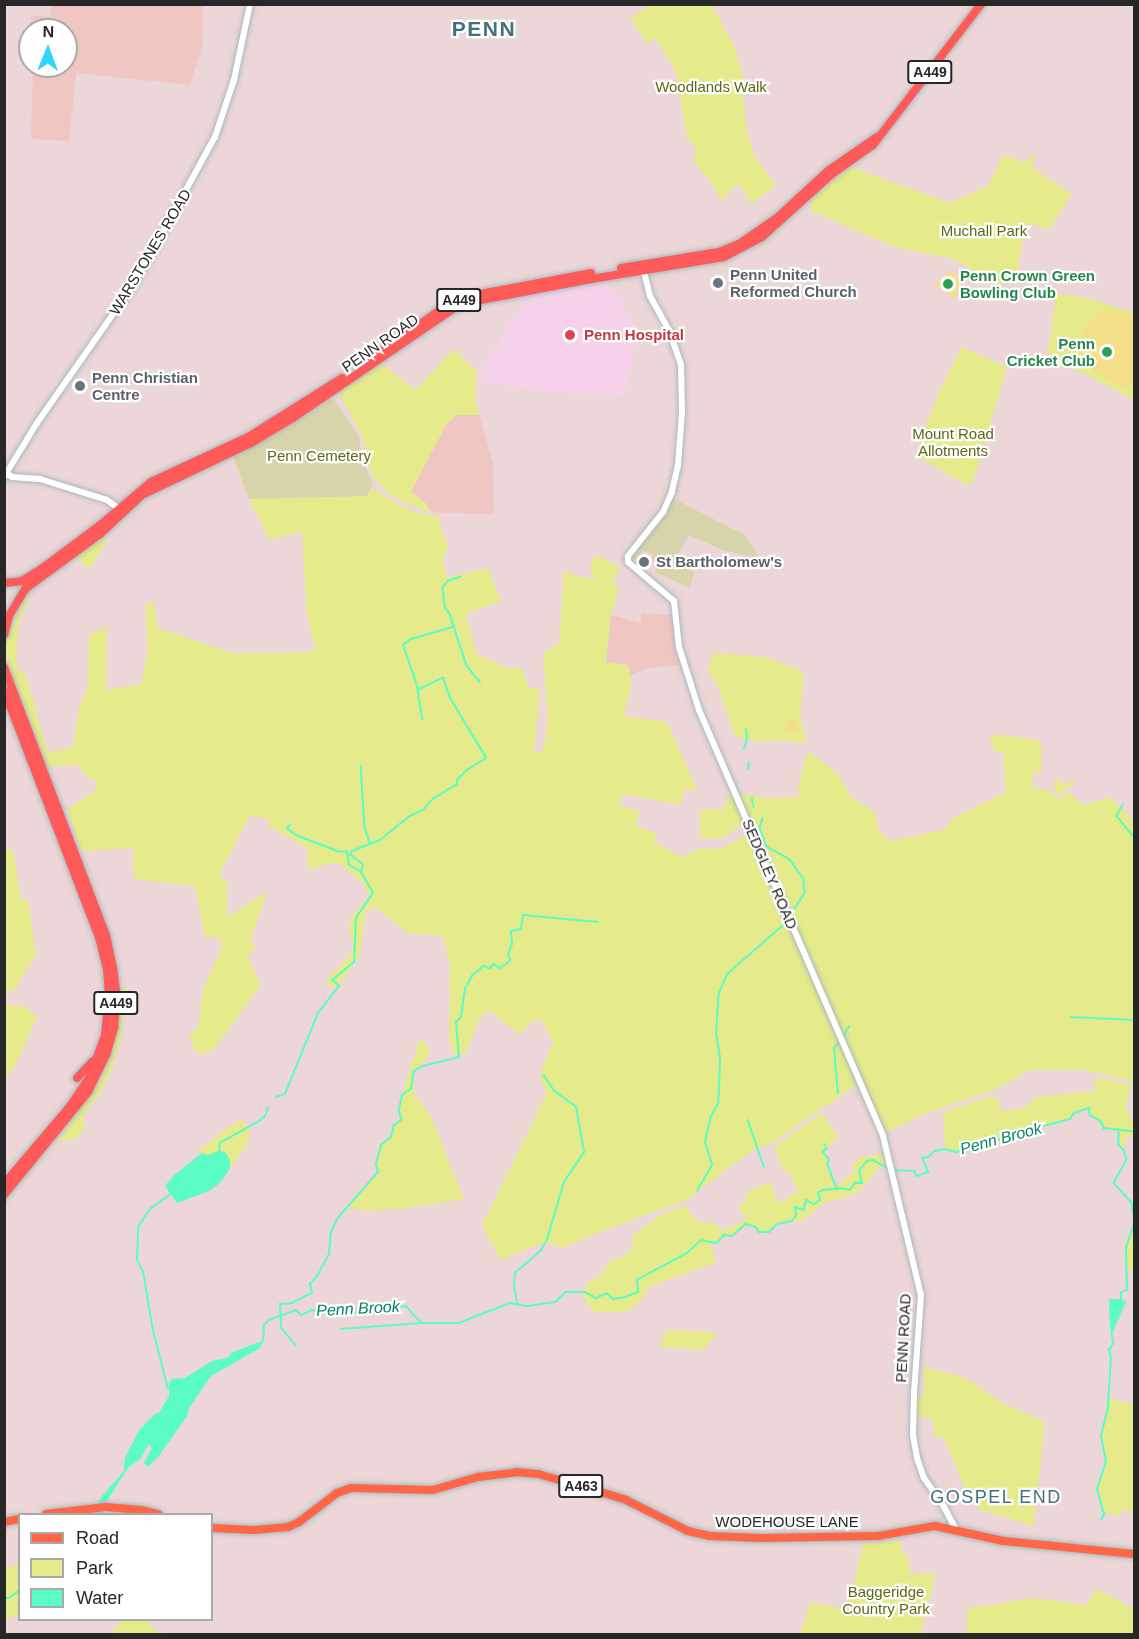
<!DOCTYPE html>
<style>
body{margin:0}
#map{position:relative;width:1139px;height:1639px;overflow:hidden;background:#ecd6d7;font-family:Arial,sans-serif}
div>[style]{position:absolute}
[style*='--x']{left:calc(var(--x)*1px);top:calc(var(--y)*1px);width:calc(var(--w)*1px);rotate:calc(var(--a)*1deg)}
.education>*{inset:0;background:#f0c6c3}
.medical>*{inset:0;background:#f5d2e9}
.green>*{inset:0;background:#e5ea8b}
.cemetery>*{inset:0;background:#d8d4ab}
.pitch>*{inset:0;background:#f3df85}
.round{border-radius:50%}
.water>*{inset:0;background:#5bfcc5}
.stream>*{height:1.5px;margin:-0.75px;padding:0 0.75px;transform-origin:0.75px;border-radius:0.75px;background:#5bfcc5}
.roads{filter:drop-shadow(0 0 2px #abb9bd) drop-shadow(0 0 2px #abb9bd)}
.tertiary>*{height:6px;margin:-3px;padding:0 3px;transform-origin:3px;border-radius:3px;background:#fff}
.primary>*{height:8px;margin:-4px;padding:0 4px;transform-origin:4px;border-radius:4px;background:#ff6648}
.trunk>*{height:8px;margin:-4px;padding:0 4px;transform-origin:4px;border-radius:4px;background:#ff5a5a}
.dots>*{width:16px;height:16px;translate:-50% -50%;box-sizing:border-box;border:3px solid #fff;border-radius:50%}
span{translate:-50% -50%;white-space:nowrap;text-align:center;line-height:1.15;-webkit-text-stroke:4.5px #fff;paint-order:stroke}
.shield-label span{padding:2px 4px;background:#fff;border:2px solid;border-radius:4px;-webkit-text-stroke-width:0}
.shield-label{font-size:14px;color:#272727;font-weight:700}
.park-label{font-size:15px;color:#5a6a11}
.street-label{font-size:15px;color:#272727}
.worship-label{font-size:15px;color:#5b616d;font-weight:700}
.left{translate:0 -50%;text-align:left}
.leisure-label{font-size:15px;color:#27864d;font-weight:700}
.right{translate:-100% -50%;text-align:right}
.health-label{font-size:15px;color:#be3a42;font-weight:700}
.water-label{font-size:16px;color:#038563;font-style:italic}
.quarter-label{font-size:18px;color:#43707c;letter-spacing:1.5px}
.district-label{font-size:21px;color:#43707c;font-weight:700;letter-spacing:1.5px}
.frame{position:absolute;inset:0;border:6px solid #272727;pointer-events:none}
.legend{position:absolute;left:18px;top:1513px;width:195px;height:108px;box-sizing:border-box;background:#fff;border:2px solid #a9a9a9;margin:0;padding:8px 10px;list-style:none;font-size:18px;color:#272727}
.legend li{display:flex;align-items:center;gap:12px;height:30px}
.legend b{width:30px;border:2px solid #a9a9a9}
.north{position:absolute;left:18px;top:18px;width:60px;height:60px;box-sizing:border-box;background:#fff;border:2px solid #a9a9a9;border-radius:50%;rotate:1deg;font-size:16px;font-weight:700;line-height:24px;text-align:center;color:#272727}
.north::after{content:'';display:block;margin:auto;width:21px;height:27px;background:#30d4ff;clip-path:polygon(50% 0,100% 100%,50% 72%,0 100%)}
</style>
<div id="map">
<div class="education">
<i style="clip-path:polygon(51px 5px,203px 6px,203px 43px,190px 85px,76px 73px,69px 141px,31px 139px,33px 66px,66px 66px,66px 30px,31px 30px,30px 15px,50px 17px)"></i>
<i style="clip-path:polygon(457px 415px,479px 415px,493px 464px,494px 514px,438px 513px,405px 503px,447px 423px)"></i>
<i style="clip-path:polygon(641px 613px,672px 615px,675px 650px,680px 665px,648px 668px,630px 675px,628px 665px,606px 663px,611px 615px,641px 623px)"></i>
</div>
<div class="medical">
<i style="clip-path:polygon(606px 282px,638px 329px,625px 396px,551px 392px,480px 381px,484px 366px,520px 307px,520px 297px)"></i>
</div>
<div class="green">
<i style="clip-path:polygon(651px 5px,712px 5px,733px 44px,746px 84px,743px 98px,747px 133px,755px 157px,776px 185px,752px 204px,738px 183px,721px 201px,712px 183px,693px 160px,697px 151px,687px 137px,675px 70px,655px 38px,646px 43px,630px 18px)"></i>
<i style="clip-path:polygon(1033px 154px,1035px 157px,1032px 168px,1072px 194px,1050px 229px,1025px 223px,1016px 284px,998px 283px,953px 259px,897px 248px,809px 210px,815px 196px,850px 167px,950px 203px,988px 186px,1003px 155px,1010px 159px,1012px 156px,1024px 163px)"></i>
<i style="clip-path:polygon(1056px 293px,1095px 300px,1134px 313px,1134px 400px,1079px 371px,1047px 363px)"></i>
<i style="clip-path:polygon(962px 347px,1007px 367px,973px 482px,967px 485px,916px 456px,938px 394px)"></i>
<i style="clip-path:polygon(454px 349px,477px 372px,475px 396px,479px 415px,457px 415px,447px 423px,411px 492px,427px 504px,430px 512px,405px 503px,386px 492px,371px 474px,362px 435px,338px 393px,381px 363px,415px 390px)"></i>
<i style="clip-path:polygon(371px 488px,413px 512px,440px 517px,439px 525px,448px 545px,443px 560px,447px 578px,488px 568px,501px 601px,466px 614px,476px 654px,508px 668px,522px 668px,529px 688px,540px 689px,534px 753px,543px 751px,548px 721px,543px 653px,559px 643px,564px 570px,577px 576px,597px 580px,592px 575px,590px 565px,596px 555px,619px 567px,613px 584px,619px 587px,611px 615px,606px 662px,628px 665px,632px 682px,624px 716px,667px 722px,697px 790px,684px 790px,681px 805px,622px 794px,619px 806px,640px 811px,635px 826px,657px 833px,654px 842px,681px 857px,701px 848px,719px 849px,750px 834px,859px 1083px,772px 1143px,750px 1152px,685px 1201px,599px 1232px,562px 1248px,546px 1242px,500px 1260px,482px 1225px,547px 1093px,540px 1080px,543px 1064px,554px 1043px,539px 1017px,519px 1034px,489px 1010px,480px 1018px,465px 1054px,454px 1054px,449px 1039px,450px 961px,442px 936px,408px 933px,374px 907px,366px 911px,360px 954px,339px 986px,330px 987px,325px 981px,350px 956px,352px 947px,349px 924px,352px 917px,369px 896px,363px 884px,341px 864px,326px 864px,312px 870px,308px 866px,307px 848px,266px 825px,271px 820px,250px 815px,219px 875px,227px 882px,227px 918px,267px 891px,250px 942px,255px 946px,255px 950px,247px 956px,261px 985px,212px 1052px,206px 1051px,205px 1055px,199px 1053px,193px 1048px,189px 1035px,198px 1028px,203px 989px,222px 947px,218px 936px,205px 938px,195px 886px,134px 879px,133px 848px,81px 851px,67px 809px,95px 791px,97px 782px,86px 776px,79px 765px,48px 766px,8px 665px,6px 644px,12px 626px,24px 599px,32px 592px,19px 623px,16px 653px,18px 670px,25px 672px,48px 753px,72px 747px,74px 743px,78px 712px,88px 685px,89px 635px,107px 627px,106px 692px,112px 688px,141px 685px,148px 648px,145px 605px,153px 601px,158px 628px,233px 653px,298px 653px,316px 650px,307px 617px,302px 532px,270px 540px,249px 499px,366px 496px)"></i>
<i style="clip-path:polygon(102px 535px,106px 543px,90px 569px,77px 558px)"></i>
<i style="clip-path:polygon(714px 653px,766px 657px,804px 672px,800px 716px,807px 743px,779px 740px,761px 742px,735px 736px,718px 687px,708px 669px)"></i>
<i style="clip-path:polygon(1003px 735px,1041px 741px,1042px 772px,1032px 773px,1033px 788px,1053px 792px,1057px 800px,1071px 792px,1074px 798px,1085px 805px,1110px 797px,1128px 814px,1134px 824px,1134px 1082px,1085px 1070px,1029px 1070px,994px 1090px,927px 1113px,884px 1133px,738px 793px,767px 798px,800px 797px,798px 786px,808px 751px,838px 774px,851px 797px,875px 812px,878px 829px,890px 841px,944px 830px,953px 818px,1006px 792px,1003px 752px,994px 752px,990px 736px)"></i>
<i style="clip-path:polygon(1059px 775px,1061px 783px,1067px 786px,1072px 779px,1075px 783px,1059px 796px,1054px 789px,1054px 782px,1059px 781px,1056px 777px)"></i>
<i style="clip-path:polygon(731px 791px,745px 823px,723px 838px,700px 839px,700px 810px,724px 808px)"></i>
<i style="clip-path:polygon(13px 849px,21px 900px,28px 900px,36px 954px,17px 986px,16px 991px,4px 990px,5px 850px)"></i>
<i style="clip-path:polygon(121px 986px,130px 992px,139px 1005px,125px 1000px,121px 1041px,112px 1069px,100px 1093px,84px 1113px,84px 1129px,76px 1139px,57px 1141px,95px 1089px,106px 1067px,114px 1041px)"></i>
<i style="clip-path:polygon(5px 1005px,23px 1006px,37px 1017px,17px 1062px,5px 1079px)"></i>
<i style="clip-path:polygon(420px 1038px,427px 1044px,430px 1055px,414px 1071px,414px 1095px,430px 1114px,464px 1199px,407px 1208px,365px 1211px,348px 1207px,378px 1172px,376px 1164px,381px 1145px,391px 1137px,394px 1125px,401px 1120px,399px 1110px,402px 1095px)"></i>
<i style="clip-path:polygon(1094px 1077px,1131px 1085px,1126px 1107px,1134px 1126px,1134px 1135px,1126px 1137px,1124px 1150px,1119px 1145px,1119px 1132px,1105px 1128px,1101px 1121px,1090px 1115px,1089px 1108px,1074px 1113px,1070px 1119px,1011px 1135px,973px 1150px,972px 1146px,957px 1152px,945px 1149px,943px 1112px,996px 1095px,1002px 1111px,1024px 1108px,1036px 1097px,1095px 1091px)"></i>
<i style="clip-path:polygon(822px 1113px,838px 1137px,824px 1152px,829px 1159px,828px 1166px,836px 1186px,854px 1172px,852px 1163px,862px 1157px,883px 1154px,887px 1168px,881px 1166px,856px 1194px,824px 1203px,800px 1222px,792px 1221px,777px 1224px,769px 1232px,759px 1232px,756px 1227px,746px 1224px,732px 1236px,724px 1235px,717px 1243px,709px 1241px,717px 1262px,649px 1287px,644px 1297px,627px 1312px,592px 1312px,582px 1294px,586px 1293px,585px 1287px,592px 1279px,600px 1277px,608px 1262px,621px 1258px,633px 1248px,632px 1236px,662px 1214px,685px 1206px,698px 1222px,715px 1223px,722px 1231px,746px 1220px,738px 1205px,747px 1201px,744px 1195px,770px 1181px,777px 1203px,798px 1192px,788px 1170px,784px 1171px,774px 1147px)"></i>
<i style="clip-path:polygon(239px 1120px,244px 1122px,249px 1131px,249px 1139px,246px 1147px,230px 1168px,230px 1160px,224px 1152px,218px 1151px,208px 1155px,198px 1150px)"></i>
<i style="clip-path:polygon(1134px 1232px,1134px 1270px,1128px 1270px,1126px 1248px,1131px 1234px)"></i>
<i style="clip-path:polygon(667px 1330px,718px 1333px,703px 1350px,659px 1347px)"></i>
<i style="clip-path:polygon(924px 1367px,966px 1378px,1004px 1404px,1045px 1422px,1034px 1526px,980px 1510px,967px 1494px,944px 1438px,934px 1437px,933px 1419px,916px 1416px,916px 1397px,924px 1396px)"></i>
<i style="clip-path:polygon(1108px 1398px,1134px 1404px,1134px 1512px,1122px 1509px,1121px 1517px,1110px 1513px,1104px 1514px,1097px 1489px,1106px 1463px,1101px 1436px,1106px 1418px)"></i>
<i style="clip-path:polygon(900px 1541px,903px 1555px,908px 1556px,911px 1575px,936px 1573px,921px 1634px,800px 1634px,811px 1602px,848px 1610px,863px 1544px)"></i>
<i style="clip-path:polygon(19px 1564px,19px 1613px,5px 1620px,5px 1569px)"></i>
<i style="clip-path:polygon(1097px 1589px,1134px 1609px,1134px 1634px,967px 1634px,967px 1608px,1035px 1598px,1087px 1605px)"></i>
<i style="clip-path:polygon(121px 1620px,146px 1620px,156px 1632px,182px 1634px,109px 1634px,113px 1633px)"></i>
</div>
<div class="cemetery">
<i style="clip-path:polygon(329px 400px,334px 400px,358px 435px,363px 461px,373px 484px,367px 496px,249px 499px,233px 456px,310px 414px)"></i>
<i style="clip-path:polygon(672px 498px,743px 534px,761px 559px,723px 550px,689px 535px,674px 560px,694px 572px,690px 588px,655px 572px,657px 564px,652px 559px,653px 554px,642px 551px,639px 561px,631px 559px,661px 521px)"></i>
</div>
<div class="pitch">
<i style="clip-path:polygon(949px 271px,961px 279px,955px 298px,935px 286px)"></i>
<i style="clip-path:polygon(1099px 310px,1116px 310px,1134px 317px,1134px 385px,1122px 388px,1085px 367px,1080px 357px,1084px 330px)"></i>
<i class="round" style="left:785px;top:719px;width:14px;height:14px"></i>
</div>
<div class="water">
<i style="clip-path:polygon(219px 1151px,225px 1152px,230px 1160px,230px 1168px,221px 1182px,209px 1191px,177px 1203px,165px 1186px,172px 1177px,202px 1153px,208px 1155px)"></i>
<i style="clip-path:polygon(1109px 1299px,1121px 1299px,1126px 1302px,1112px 1334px,1110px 1328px)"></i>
<i style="clip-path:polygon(263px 1341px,260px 1348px,211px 1376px,188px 1410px,188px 1415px,158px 1457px,148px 1467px,144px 1463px,152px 1448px,149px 1444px,141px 1458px,128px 1468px,105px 1504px,102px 1514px,92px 1514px,102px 1496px,124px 1471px,125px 1458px,139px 1430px,155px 1414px,159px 1413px,169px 1396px,169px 1383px,172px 1379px,185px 1378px,212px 1361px,227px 1358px,233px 1352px)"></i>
</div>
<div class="stream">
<i style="--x:461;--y:577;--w:13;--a:162"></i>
<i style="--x:449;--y:581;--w:8;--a:135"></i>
<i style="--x:443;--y:587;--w:20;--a:84"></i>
<i style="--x:445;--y:607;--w:9;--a:54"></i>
<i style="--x:450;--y:614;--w:55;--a:71.9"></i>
<i style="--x:467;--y:666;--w:21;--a:51"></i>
<i style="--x:418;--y:689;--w:46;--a:-108.8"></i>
<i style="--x:403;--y:645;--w:10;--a:-37"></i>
<i style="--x:411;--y:639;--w:44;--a:-15.9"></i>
<i style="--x:744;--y:749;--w:10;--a:-73"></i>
<i style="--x:747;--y:739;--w:9;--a:-96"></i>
<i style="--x:749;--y:762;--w:7;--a:90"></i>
<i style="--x:361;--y:766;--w:62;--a:86.3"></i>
<i style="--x:365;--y:828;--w:15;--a:70"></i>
<i style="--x:752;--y:798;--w:9;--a:77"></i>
<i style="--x:1123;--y:805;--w:13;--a:119"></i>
<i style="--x:1117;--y:816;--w:27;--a:51"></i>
<i style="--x:763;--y:818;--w:10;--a:107"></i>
<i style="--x:760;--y:828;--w:20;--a:70"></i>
<i style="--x:767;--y:847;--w:26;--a:28"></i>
<i style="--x:790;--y:859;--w:25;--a:56"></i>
<i style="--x:804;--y:880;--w:13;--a:86"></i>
<i style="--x:805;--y:893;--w:28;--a:122"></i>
<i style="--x:361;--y:872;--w:7;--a:-74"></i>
<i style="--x:363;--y:865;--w:16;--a:-142"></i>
<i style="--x:350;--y:855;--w:4;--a:-63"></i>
<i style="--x:352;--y:851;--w:30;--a:-21"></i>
<i style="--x:380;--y:840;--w:36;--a:-39"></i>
<i style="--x:408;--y:817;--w:17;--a:-25"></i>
<i style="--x:423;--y:810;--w:15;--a:-48"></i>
<i style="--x:433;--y:799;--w:28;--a:-32"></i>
<i style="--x:457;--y:784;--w:4;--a:-90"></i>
<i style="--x:457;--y:780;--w:14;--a:-45"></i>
<i style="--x:467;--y:770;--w:22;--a:-32"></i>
<i style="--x:486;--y:758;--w:70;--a:-121"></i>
<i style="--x:450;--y:698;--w:21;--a:-109"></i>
<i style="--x:443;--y:678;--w:28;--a:154"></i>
<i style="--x:418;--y:690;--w:30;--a:81"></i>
<i style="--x:1071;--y:1017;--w:63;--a:2.7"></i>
<i style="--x:843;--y:1038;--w:13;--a:-63"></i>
<i style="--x:838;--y:1094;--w:46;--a:-95"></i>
<i style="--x:834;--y:1048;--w:8;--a:-45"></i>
<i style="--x:276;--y:1097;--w:9;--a:-18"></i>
<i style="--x:285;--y:1094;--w:87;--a:-67.8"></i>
<i style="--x:318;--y:1013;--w:34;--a:-52"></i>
<i style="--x:339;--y:986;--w:9;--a:-139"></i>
<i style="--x:332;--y:980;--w:28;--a:-39"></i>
<i style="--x:354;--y:962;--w:44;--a:-87.4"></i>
<i style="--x:356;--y:918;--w:30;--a:-56"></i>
<i style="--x:373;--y:893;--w:24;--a:-120"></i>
<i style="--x:361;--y:872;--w:14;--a:-150"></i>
<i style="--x:349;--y:865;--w:13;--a:-99"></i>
<i style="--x:347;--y:852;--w:8;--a:180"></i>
<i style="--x:339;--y:852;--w:45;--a:-159.1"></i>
<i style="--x:297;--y:836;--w:12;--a:-145"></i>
<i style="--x:287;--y:829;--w:5;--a:-53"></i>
<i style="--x:748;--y:1120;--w:49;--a:70.8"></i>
<i style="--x:1119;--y:1132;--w:13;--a:90"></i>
<i style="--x:1119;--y:1145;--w:7;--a:45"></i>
<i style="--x:1124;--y:1150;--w:10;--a:73"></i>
<i style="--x:1127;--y:1160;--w:26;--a:119"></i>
<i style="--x:1114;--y:1183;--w:27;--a:48"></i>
<i style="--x:1132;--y:1203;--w:15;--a:82"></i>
<i style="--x:825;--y:1144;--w:5;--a:68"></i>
<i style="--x:827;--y:1149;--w:5;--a:143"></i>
<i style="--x:823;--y:1152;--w:9;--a:49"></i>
<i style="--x:829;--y:1159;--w:6;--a:99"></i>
<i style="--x:828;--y:1165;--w:26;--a:69"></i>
<i style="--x:219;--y:1151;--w:8;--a:-83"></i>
<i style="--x:220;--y:1143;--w:45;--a:-29.4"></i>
<i style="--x:259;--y:1121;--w:8;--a:-40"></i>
<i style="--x:265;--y:1116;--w:9;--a:-69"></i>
<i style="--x:894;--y:1170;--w:21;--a:3"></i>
<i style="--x:915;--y:1171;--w:5;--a:68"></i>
<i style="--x:917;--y:1176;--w:12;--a:-20"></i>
<i style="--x:928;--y:1172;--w:15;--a:-113"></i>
<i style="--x:922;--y:1158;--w:6;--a:-9"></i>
<i style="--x:928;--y:1157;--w:9;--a:-41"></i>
<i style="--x:935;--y:1151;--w:10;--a:-11"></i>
<i style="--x:945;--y:1149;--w:12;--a:14"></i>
<i style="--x:957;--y:1152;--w:16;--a:-22"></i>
<i style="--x:972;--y:1146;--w:4;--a:76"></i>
<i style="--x:973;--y:1150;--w:41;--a:-21.5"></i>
<i style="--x:1011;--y:1135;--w:61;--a:-15.2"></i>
<i style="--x:1070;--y:1119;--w:7;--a:-56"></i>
<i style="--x:1074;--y:1113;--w:16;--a:-18"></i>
<i style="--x:1089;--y:1108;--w:7;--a:82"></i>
<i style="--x:1090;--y:1115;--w:13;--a:29"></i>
<i style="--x:1101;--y:1121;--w:8;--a:67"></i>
<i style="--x:1104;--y:1128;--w:30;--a:6"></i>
<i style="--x:697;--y:1191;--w:30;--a:-60"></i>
<i style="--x:712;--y:1165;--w:24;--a:-107"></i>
<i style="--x:705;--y:1142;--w:27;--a:-77"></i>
<i style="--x:711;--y:1116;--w:14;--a:-60"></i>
<i style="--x:718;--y:1104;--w:15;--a:-86"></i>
<i style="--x:719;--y:1089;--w:31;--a:-88"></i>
<i style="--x:720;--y:1058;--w:26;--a:-99"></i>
<i style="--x:716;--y:1032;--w:39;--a:-86"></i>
<i style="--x:719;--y:993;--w:21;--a:-67"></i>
<i style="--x:727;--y:974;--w:81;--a:-41"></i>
<i style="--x:1121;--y:1299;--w:6;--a:-90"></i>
<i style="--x:1121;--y:1293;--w:7;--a:-27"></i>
<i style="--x:1127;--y:1290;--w:42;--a:-91.4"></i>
<i style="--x:1126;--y:1248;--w:25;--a:-72"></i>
<i style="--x:517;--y:1304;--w:20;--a:-99"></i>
<i style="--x:514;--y:1284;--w:11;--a:-85"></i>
<i style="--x:515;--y:1273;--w:35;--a:-41"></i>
<i style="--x:541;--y:1250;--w:12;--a:-59"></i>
<i style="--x:547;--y:1240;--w:60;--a:-73.7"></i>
<i style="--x:564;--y:1182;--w:36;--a:-56"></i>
<i style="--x:584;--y:1152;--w:46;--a:-100.1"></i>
<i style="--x:576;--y:1107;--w:27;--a:-144"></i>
<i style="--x:554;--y:1091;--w:18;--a:-124"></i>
<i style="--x:341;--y:1329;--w:80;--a:-4.3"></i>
<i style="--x:263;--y:1341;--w:16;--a:-86"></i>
<i style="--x:264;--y:1325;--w:7;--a:-45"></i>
<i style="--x:269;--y:1320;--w:29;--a:-20"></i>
<i style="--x:296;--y:1310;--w:8;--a:40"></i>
<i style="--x:302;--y:1315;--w:11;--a:-27"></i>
<i style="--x:312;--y:1310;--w:17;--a:13"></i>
<i style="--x:329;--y:1314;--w:41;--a:-2.8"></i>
<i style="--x:370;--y:1312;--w:17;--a:-17"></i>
<i style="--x:386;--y:1307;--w:20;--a:-3"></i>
<i style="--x:406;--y:1306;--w:23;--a:47"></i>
<i style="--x:422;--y:1323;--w:37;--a:0"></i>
<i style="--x:459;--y:1323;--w:55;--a:-21.4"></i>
<i style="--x:510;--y:1303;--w:17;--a:10"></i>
<i style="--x:527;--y:1306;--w:28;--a:-8"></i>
<i style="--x:555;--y:1302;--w:15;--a:-42"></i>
<i style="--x:566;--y:1292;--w:19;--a:0"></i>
<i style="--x:585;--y:1292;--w:13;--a:29"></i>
<i style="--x:596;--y:1298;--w:12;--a:-24"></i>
<i style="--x:607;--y:1293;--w:8;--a:45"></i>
<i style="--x:613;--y:1299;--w:12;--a:-9"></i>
<i style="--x:625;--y:1297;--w:14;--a:-21"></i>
<i style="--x:638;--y:1292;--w:12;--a:-95"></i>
<i style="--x:637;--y:1280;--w:57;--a:-28.4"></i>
<i style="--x:687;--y:1253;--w:19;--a:-43"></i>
<i style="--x:701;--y:1240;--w:16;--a:11"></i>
<i style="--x:717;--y:1243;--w:11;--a:-49"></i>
<i style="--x:724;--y:1235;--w:8;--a:7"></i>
<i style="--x:732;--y:1236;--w:18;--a:-41"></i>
<i style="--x:746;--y:1224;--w:10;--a:17"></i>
<i style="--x:756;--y:1227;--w:6;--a:59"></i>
<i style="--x:759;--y:1232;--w:10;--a:0"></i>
<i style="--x:769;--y:1232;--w:11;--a:-45"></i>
<i style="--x:777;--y:1224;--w:15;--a:-11"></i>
<i style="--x:792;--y:1221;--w:6;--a:-51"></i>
<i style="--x:796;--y:1216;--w:9;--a:-96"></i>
<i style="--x:795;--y:1207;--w:9;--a:18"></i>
<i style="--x:804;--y:1210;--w:10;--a:-79"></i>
<i style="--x:806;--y:1200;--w:9;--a:27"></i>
<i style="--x:814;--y:1204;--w:7;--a:-34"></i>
<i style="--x:820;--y:1200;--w:7;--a:-106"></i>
<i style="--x:818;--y:1193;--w:6;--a:-31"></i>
<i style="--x:823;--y:1190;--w:18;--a:-6"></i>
<i style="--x:841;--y:1188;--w:9;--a:13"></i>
<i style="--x:850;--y:1190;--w:9;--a:-54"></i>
<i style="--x:855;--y:1183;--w:7;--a:0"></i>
<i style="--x:862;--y:1183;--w:12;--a:-104"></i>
<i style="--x:859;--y:1171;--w:13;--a:-51"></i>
<i style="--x:867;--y:1161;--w:6;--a:-9"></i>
<i style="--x:873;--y:1160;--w:18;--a:29"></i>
<i style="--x:296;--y:1346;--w:23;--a:-130"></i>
<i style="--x:281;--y:1328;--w:24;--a:-92"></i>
<i style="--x:280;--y:1304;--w:12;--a:-5"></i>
<i style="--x:292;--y:1303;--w:22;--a:-27"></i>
<i style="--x:312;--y:1293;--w:9;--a:-103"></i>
<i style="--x:310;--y:1284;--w:11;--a:-49"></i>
<i style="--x:317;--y:1276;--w:25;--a:-61"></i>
<i style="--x:329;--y:1254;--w:22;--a:-85"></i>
<i style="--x:331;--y:1232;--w:14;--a:-65"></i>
<i style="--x:337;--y:1219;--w:62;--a:-48.9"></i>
<i style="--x:378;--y:1172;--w:8;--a:-104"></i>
<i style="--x:376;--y:1164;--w:20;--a:-75"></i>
<i style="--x:381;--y:1145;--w:13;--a:-39"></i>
<i style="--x:391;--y:1137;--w:12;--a:-76"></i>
<i style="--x:394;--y:1125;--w:9;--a:-36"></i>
<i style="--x:401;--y:1120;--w:10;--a:-101"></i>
<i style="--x:399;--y:1110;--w:15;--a:-79"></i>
<i style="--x:402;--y:1095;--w:11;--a:-34"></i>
<i style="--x:411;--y:1089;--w:18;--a:-81"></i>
<i style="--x:414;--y:1071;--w:10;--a:-29"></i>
<i style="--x:423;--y:1066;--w:37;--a:-14"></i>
<i style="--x:459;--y:1057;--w:35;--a:-95"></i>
<i style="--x:456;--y:1022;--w:7;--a:-45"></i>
<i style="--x:461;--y:1017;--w:28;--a:-82"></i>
<i style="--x:465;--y:989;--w:15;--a:-62"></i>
<i style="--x:472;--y:976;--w:15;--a:-42"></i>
<i style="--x:483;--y:966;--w:7;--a:16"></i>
<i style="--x:490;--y:968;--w:6;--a:-45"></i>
<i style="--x:494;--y:964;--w:7;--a:34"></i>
<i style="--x:500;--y:968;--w:12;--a:-35"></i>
<i style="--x:510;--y:961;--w:6;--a:-108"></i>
<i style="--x:508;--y:955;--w:12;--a:-70"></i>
<i style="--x:512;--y:944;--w:13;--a:-94"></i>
<i style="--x:511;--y:931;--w:10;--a:-11"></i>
<i style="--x:521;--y:929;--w:14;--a:-82"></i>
<i style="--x:523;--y:915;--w:75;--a:5.3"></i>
<i style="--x:168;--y:1389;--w:60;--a:-104.5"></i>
<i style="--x:153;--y:1331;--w:60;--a:-99.6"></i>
<i style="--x:143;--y:1272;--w:13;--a:-117"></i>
<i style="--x:137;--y:1260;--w:33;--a:-88"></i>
<i style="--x:138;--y:1227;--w:22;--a:-56"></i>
<i style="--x:150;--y:1209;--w:26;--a:-36"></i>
<i style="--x:1101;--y:1520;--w:7;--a:-63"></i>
<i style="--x:1104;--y:1514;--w:26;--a:-106"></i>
<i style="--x:1097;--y:1489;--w:28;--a:-72"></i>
<i style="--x:1106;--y:1462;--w:26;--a:-101"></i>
<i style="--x:1101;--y:1436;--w:30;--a:-76"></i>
<i style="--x:1108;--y:1407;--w:49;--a:-86.5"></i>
<i style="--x:1111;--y:1358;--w:8;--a:-104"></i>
<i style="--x:1109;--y:1350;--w:7;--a:-56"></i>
<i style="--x:1113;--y:1344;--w:10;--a:-96"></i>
<i style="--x:4;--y:1598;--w:5;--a:0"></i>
<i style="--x:9;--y:1598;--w:14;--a:-36"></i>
<i style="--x:18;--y:1604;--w:2;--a:0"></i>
</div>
<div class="roads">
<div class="tertiary">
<i style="--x:643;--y:268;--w:29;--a:76"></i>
<i style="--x:650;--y:296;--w:39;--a:61"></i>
<i style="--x:669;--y:330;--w:36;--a:71"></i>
<i style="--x:681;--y:364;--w:48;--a:88.8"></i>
<i style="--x:682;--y:412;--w:53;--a:94.3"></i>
<i style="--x:678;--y:465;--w:28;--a:103"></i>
<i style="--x:672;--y:492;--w:22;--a:114"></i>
<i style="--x:663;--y:512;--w:56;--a:128.5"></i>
<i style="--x:628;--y:556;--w:6;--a:90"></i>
<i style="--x:628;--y:562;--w:60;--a:40.3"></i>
<i style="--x:674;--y:601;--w:46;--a:83.8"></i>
<i style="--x:679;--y:647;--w:66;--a:72.4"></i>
<i style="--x:699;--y:710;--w:464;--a:66.6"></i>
<i style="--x:883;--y:1136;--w:163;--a:76.6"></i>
<i style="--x:921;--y:1295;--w:97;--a:94.1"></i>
<i style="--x:914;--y:1392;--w:43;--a:91.3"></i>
<i style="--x:913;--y:1435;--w:23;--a:80"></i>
<i style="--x:917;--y:1458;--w:21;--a:71"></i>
<i style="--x:924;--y:1478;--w:35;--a:55"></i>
<i style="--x:944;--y:1507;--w:26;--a:62"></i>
<i style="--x:8;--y:474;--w:5;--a:37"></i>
<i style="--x:12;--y:477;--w:28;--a:4"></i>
<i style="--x:40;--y:479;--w:70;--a:17.4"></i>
<i style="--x:107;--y:500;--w:19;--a:36"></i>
<i style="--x:4;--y:477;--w:63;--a:-58.6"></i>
<i style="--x:37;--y:423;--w:173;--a:-55.1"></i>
<i style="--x:136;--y:281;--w:164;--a:-61.3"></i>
<i style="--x:215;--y:137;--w:60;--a:-71.6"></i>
<i style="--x:234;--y:80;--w:78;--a:-78.1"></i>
</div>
<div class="primary">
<i style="--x:46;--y:1514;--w:60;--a:-6.7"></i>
<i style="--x:106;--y:1507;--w:35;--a:5"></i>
<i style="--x:141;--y:1510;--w:18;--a:13"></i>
<i style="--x:4;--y:1522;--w:16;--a:-11"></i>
<i style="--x:212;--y:1528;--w:42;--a:2.7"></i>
<i style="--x:254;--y:1530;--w:34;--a:-5"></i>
<i style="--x:288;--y:1527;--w:12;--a:-24"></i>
<i style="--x:299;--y:1522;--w:48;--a:-37.3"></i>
<i style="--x:337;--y:1493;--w:15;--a:-20"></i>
<i style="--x:351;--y:1488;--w:82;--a:1.4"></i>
<i style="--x:433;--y:1490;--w:47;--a:-16.1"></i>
<i style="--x:478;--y:1477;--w:38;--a:-7"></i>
<i style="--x:516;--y:1472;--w:22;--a:5"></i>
<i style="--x:538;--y:1474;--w:55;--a:15.8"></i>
<i style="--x:591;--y:1489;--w:37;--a:17"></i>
<i style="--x:626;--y:1500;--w:69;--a:26.6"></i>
<i style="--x:688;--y:1531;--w:22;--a:13"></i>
<i style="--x:709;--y:1536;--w:52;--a:2.2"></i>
<i style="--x:761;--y:1538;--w:117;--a:-1"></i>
<i style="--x:878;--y:1536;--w:58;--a:-10"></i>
<i style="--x:935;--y:1526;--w:70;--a:12.4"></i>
<i style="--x:1003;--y:1541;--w:132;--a:5.7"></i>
</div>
<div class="trunk">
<i style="--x:621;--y:268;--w:99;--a:-9.3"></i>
<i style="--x:719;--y:252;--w:22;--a:-22"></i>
<i style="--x:739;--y:244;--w:47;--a:-34.7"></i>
<i style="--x:778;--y:217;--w:69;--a:-42.7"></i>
<i style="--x:829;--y:170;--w:58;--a:-34.5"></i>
<i style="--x:372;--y:358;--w:95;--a:-35.2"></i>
<i style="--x:450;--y:303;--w:37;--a:-16"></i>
<i style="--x:486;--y:293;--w:107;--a:-10.8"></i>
<i style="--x:4;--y:583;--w:18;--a:-6"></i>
<i style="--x:22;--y:581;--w:26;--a:-32"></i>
<i style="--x:44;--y:567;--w:69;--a:-36.7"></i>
<i style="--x:99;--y:526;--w:68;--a:-40.2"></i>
<i style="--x:151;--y:482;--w:109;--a:-24.9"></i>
<i style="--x:250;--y:436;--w:109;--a:-32.2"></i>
<i style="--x:4;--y:635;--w:20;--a:-75"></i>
<i style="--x:9;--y:616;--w:31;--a:-59"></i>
<i style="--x:25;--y:589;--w:93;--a:-36.3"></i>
<i style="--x:100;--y:534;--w:57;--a:-42.9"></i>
<i style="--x:142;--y:495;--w:121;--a:-25.5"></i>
<i style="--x:251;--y:443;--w:49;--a:-30.8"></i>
<i style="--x:293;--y:418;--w:195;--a:-34.3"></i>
<i style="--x:454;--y:308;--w:28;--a:-17"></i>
<i style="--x:481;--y:300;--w:112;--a:-10.8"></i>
<i style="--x:591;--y:279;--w:135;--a:-9.4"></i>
<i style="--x:724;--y:257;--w:43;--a:-27.8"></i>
<i style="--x:762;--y:237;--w:94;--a:-42"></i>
<i style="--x:832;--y:174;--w:50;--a:-35.3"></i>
<i style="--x:873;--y:145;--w:178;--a:-52.5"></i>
<i style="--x:4;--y:667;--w:287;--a:69.2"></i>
<i style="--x:106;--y:935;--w:33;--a:78"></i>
<i style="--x:113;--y:967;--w:26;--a:83"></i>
<i style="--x:116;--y:993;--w:35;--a:93"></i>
<i style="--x:114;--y:1028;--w:26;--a:106"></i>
<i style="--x:107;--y:1053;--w:43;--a:116"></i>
<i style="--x:88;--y:1092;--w:133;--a:129.2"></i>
<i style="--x:4;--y:690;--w:265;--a:69"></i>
<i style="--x:99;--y:937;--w:32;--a:76"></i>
<i style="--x:107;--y:968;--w:26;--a:86"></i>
<i style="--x:109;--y:994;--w:42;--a:95.4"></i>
<i style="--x:105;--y:1036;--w:45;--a:110.9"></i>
<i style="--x:89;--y:1078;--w:32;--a:124"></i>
<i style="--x:71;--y:1105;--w:104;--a:130.3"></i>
<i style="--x:77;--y:1078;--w:23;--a:-47"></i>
</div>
</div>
<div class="dots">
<i style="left:718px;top:283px;background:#6b7280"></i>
<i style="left:948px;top:284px;background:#2e9e5b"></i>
<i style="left:570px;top:335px;background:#e0444e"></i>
<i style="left:1107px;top:352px;background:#2e9e5b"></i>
<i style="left:80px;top:386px;background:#6b7280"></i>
<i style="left:644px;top:562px;background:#6b7280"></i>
</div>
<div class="shield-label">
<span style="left:930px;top:72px">A449</span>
<span style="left:459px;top:300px">A449</span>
<span style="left:116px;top:1003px">A449</span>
<span style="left:581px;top:1486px">A463</span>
</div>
<div class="park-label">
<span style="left:711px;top:87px">Woodlands Walk</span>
<span style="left:984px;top:231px">Muchall Park</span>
<span style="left:953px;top:442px">Mount Road<br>Allotments</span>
<span style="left:319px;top:456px">Penn Cemetery</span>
<span style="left:886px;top:1600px">Baggeridge<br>Country Park</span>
</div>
<div class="street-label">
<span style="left:150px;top:252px;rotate:-59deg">WARSTONES ROAD</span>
<span style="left:380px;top:343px;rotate:-35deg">PENN ROAD</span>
<span style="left:770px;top:874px;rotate:67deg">SEDGLEY ROAD</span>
<span style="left:903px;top:1338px;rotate:-87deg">PENN ROAD</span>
<span style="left:787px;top:1522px">WODEHOUSE LANE</span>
</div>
<div class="worship-label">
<span class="left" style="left:730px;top:283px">Penn United<br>Reformed Church</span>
<span class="left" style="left:92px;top:386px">Penn Christian<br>Centre</span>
<span class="left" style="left:656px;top:562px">St Bartholomew's</span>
</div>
<div class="leisure-label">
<span class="left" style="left:960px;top:284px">Penn Crown Green<br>Bowling Club</span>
<span class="right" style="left:1095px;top:352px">Penn<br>Cricket Club</span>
</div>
<div class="health-label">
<span class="left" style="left:584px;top:335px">Penn Hospital</span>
</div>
<div class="water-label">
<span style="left:1001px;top:1139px;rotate:-15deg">Penn Brook</span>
<span style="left:358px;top:1309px;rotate:-3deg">Penn Brook</span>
</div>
<div class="quarter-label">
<span style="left:996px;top:1497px">GOSPEL END</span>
</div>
<div class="district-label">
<span style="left:484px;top:29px">PENN</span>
</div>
<div class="frame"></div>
<ul class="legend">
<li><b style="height:8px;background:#ff6648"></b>Road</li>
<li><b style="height:16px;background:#e5ea8b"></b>Park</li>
<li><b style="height:16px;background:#5bfcc5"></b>Water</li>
</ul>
<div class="north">N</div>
</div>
